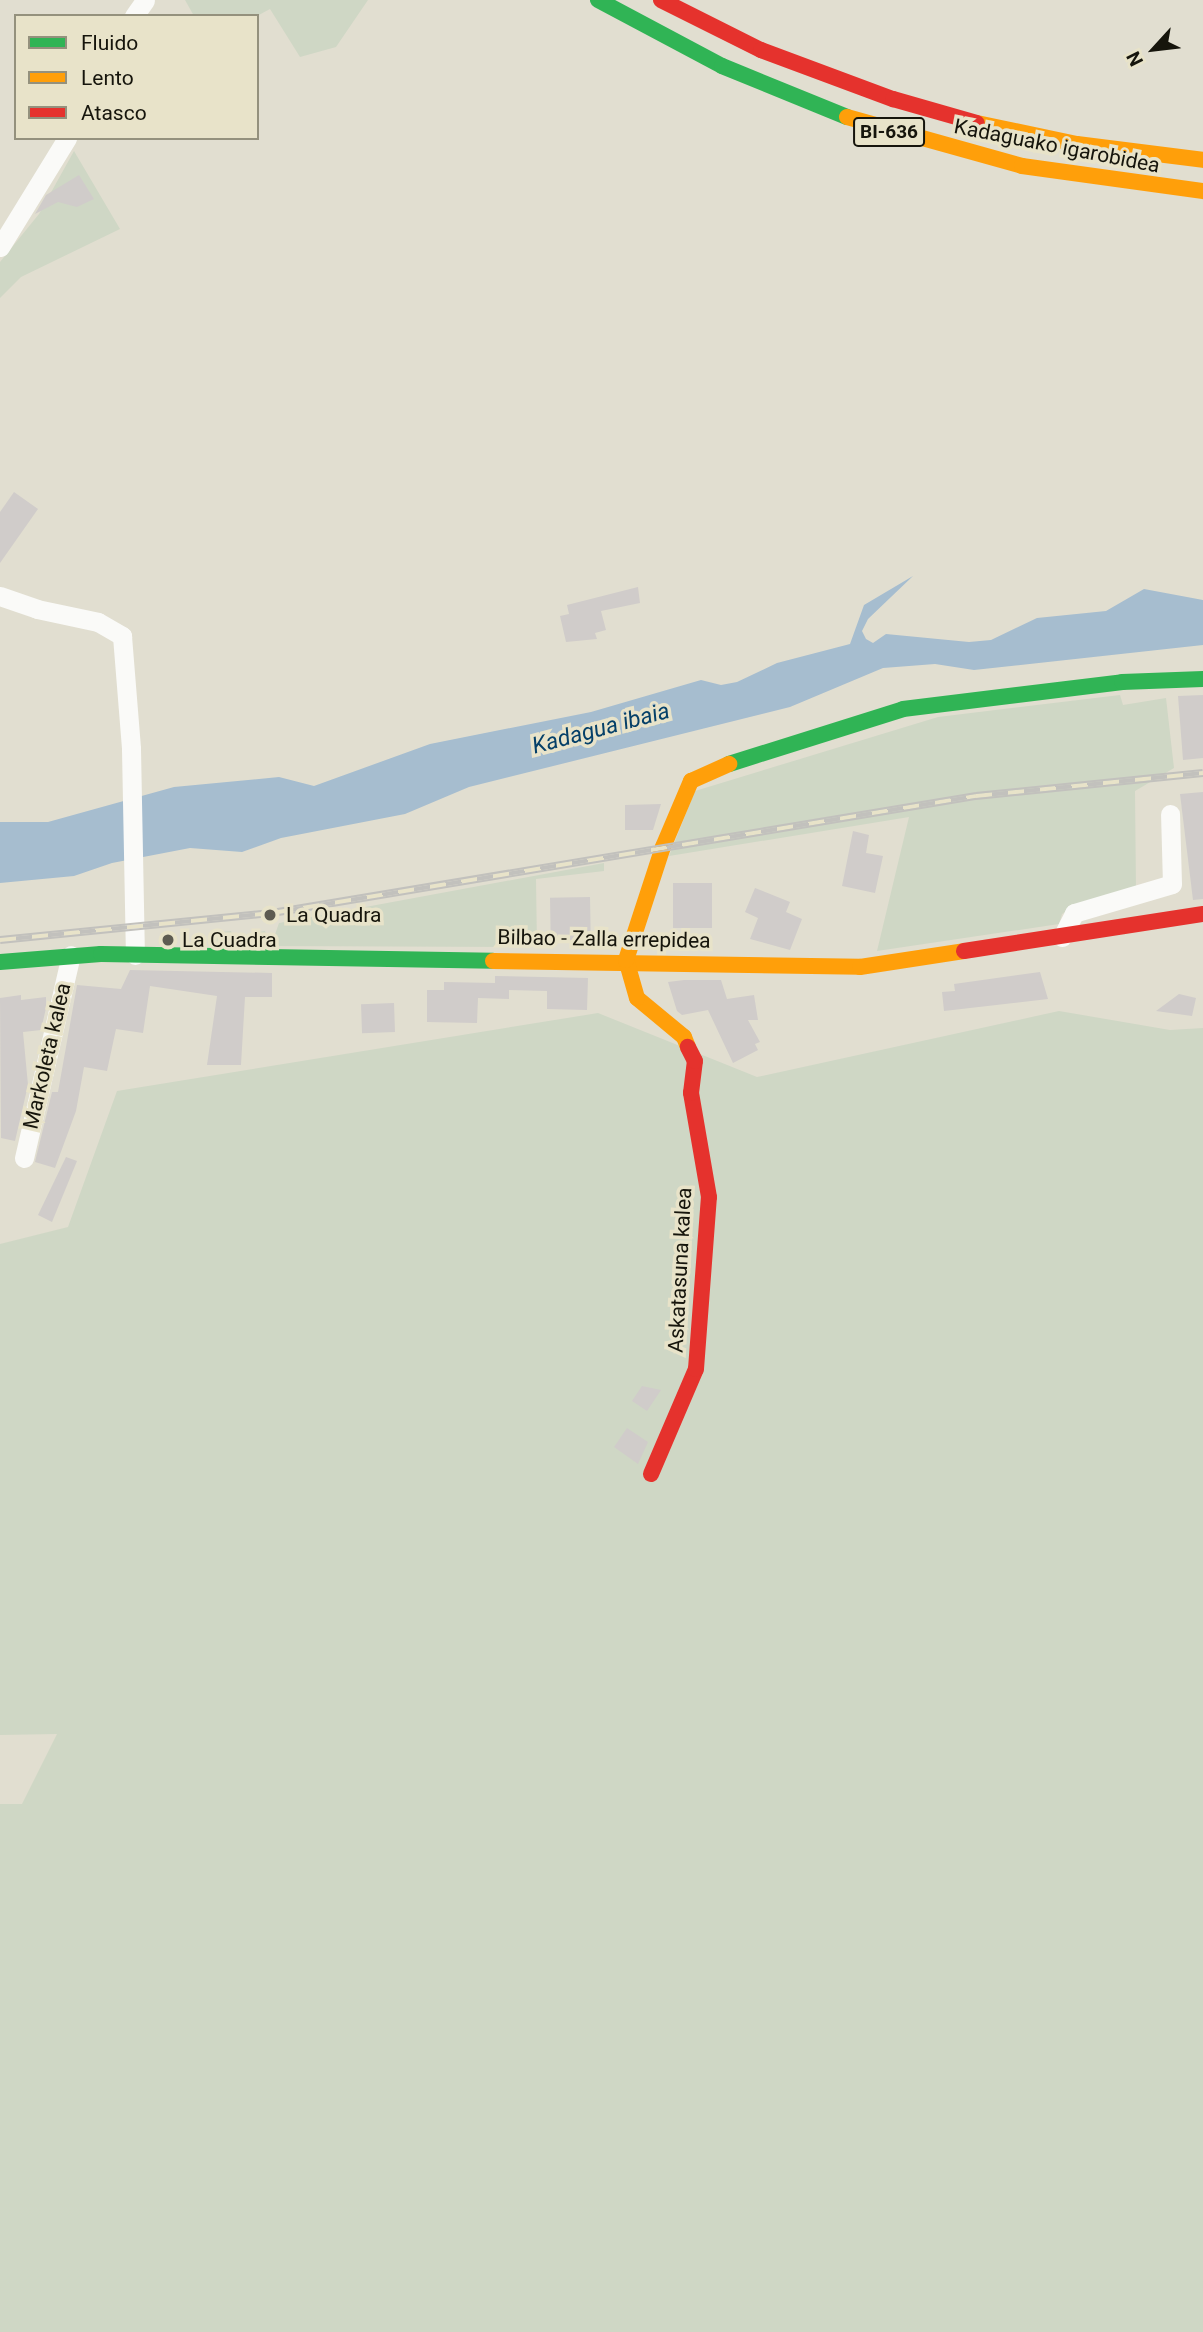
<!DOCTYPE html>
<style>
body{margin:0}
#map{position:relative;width:1203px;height:2332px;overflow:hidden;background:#e1ded0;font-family:Roboto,sans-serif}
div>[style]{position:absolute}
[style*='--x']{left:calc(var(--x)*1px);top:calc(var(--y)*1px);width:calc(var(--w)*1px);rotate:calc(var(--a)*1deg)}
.green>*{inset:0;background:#cfd7c5}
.water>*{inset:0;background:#a6bdcf}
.building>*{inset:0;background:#d0ccca;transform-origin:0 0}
.street>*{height:19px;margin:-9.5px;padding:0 9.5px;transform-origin:9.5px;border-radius:9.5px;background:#fafaf8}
.fast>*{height:16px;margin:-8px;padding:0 8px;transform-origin:8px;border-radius:8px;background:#30b455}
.slow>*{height:16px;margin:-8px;padding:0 8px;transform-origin:8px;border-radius:8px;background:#ff9f0a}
.jam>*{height:16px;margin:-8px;padding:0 8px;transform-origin:8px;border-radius:8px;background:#e5322d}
.rail>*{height:8px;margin-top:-4px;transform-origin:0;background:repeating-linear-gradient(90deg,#e8e3c9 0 16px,#c2c1bd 0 32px);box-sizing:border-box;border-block:2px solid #c2c1bd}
.dots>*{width:19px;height:19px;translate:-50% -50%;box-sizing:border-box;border:4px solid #e8e3c9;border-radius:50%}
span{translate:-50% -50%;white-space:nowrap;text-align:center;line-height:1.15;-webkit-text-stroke:7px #e8e3c9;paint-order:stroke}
.shield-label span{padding:2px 5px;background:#e8e3c9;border:2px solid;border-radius:5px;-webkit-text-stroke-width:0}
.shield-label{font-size:19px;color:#16150c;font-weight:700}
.street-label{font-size:21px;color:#16150c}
.poi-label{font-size:21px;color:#16150c}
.left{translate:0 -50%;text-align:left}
.water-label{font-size:23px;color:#054068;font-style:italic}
.legend{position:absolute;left:14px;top:14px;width:245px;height:126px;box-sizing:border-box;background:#e8e3c9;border:2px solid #94917d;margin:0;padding:9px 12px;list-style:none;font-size:21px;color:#16150c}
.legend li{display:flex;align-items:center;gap:14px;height:35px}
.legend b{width:35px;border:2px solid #94917d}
.north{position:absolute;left:1119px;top:14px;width:70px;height:70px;-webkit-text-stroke:5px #e8e3c9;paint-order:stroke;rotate:243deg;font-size:19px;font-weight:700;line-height:28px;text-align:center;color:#16150c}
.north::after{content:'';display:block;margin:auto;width:24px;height:32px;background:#16150c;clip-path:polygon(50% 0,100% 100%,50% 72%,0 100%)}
</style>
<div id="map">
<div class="green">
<i style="clip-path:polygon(185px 0,368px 0,336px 47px,300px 57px,270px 9px,257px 16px,194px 16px)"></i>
<i style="clip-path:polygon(74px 151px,120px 229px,21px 277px,0 298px,0 262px,39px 214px)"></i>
<i style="clip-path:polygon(1120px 695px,1123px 705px,1166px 698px,1174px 768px,1135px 791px,1136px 890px,1071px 908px,1062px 914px,1059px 924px,877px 951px,909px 817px,669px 856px,695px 791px,938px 717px)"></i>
<i style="clip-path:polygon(604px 863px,604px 871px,536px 879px,537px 947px,271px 946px,279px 923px)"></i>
<i style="clip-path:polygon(231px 931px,233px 936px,265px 931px,269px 943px,209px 942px,209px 933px)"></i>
<i style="clip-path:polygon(1059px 1011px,1170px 1030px,1203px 1028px,1203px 2332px,0 2332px,0 1804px,22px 1804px,57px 1734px,0 1735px,0 1244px,68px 1227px,117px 1091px,598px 1013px,757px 1077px)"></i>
</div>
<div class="water">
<i style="clip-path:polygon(913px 576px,868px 619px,862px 631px,866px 639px,873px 643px,886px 634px,969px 642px,991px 640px,1037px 618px,1106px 611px,1144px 589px,1203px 600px,1203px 645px,974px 670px,935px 664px,883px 668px,790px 707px,469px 787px,405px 814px,281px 838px,242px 852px,190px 848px,112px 863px,74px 876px,0 883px,0 822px,48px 822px,174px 787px,279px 777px,314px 786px,430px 744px,591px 712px,701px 680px,721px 685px,737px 682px,777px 663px,850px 644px,864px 605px)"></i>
</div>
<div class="building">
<i style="clip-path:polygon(79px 175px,94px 199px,77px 207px,58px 202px,35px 214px,46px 195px)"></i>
<i style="clip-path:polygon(14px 492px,38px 509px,0 563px,0 512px)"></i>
<i style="clip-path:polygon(638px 587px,640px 603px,601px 611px,606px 630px,595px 633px,597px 639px,566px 642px,560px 616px,569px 614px,567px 605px)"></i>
<i style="clip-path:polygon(1203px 695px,1203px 758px,1183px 760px,1178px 696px)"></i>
<i style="clip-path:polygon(1203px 792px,1203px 899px,1193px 900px,1180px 794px)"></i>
<i style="clip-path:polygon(661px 804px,653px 830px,625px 830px,625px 805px)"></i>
<i style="clip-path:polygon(853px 831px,869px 835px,866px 853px,883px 856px,875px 893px,842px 886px)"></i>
<i style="left:673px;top:883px;width:39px;height:45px"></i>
<i style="clip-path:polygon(755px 888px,790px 902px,786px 912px,802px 919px,790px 950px,750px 939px,758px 918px,745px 912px)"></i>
<i style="left:590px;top:897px;width:44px;height:40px;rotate:89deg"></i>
<i style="clip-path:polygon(130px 970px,272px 973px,272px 997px,245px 997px,241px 1065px,207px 1065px,217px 996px,150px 986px,143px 1033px,116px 1029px,107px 1071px,84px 1067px,76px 1111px,55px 1168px,35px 1162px,52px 1092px,58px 1092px,77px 985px,121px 989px)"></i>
<i style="clip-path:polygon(1040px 972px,1048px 999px,944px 1011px,942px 992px,955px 991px,954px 984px)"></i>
<i style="clip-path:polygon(495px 976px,588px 978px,587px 1010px,547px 1009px,547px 991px,509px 990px,509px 999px,478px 998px,477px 1023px,427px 1022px,427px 990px,444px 990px,444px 982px,495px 983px)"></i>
<i style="clip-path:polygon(684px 980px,721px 980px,727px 999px,754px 995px,758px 1020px,748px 1020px,760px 1042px,755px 1044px,758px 1050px,733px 1063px,708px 1010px,682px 1015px,677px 1011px,668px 982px)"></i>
<i style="clip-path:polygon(1179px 994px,1196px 998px,1192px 1016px,1156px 1011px)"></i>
<i style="clip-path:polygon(21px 995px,21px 1000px,46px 997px,46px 1008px,41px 1030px,23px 1032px,28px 1085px,15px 1141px,1px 1138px,0 998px)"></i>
<i style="left:394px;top:1003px;width:29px;height:33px;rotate:88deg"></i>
<i style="clip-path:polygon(66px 1157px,77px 1161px,52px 1222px,38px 1215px)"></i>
<i style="clip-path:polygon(642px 1386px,661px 1390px,647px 1411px,632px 1401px)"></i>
<i style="clip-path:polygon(627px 1428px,648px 1442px,638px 1464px,614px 1447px)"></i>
</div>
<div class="street">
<i style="--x:134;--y:16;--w:19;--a:-55"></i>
<i style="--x:0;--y:247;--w:128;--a:-58.4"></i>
<i style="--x:0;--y:596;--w:39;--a:19"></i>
<i style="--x:37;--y:609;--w:62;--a:12"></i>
<i style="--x:98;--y:622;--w:28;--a:30"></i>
<i style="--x:122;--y:636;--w:113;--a:85.4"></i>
<i style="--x:131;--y:749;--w:206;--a:88.9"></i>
<i style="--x:1062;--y:937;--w:27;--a:-63"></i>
<i style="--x:1074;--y:913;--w:102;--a:-16.5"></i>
<i style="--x:1172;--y:884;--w:70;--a:-91.6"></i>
<i style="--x:24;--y:1158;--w:208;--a:-77"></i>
</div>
<div class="fast">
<i style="--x:598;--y:0;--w:140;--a:28"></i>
<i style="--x:722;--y:66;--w:135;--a:22.2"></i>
<i style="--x:729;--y:764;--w:182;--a:-17.5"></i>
<i style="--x:903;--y:709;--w:221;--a:-7"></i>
<i style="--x:1122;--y:682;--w:81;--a:-2.1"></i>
<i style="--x:0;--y:962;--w:101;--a:-4.5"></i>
<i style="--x:101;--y:954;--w:392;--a:1"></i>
</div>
<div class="slow">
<i style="--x:847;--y:117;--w:182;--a:15.6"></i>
<i style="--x:1022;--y:166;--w:183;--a:7.9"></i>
<i style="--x:977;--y:123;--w:102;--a:11.9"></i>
<i style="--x:1077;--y:144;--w:127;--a:7.2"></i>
<i style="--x:493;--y:961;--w:367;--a:0.9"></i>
<i style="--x:860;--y:967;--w:105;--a:-8.7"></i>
<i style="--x:688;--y:1047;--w:11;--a:-112"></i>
<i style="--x:684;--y:1037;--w:61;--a:-140.3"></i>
<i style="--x:637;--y:998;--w:40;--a:-106"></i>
<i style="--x:626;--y:960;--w:119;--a:-71.9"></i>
<i style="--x:663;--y:847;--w:72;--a:-67"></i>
<i style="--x:691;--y:781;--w:42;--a:-24.1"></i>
</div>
<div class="jam">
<i style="--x:661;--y:0;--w:112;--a:26.6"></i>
<i style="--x:761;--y:50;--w:141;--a:20.4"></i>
<i style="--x:893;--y:99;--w:87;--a:15.9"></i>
<i style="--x:964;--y:951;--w:242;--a:-8.8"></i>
<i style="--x:651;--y:1474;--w:114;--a:-66.8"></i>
<i style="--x:696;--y:1369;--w:172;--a:-85.7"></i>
<i style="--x:709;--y:1197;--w:106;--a:-99.8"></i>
<i style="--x:691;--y:1093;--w:32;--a:-83"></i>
<i style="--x:695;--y:1061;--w:16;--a:-117"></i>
</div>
<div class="rail">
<i style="--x:0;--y:940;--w:273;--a:-5.7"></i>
<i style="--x:272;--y:913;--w:714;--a:-9.44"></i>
<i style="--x:976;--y:796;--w:228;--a:-5.8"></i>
</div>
<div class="dots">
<i style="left:270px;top:915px;background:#5d5b51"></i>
<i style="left:168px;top:940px;background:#5d5b51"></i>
</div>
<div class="shield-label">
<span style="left:889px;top:132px">BI-636</span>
</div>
<div class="street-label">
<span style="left:1057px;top:146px;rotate:11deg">Kadaguako igarobidea</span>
<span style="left:604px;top:939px;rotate:1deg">Bilbao - Zalla errepidea</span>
<span style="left:47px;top:1056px;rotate:-77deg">Markoleta kalea</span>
<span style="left:680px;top:1270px;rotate:-87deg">Askatasuna kalea</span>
</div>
<div class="poi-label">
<span class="left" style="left:286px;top:915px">La Quadra</span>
<span class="left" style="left:182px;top:940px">La Cuadra</span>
</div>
<div class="water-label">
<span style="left:601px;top:729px;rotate:-15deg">Kadagua ibaia</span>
</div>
<ul class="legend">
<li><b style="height:9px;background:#30b455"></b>Fluido</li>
<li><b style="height:9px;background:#ff9f0a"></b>Lento</li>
<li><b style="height:9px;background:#e5322d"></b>Atasco</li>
</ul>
<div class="north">N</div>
</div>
